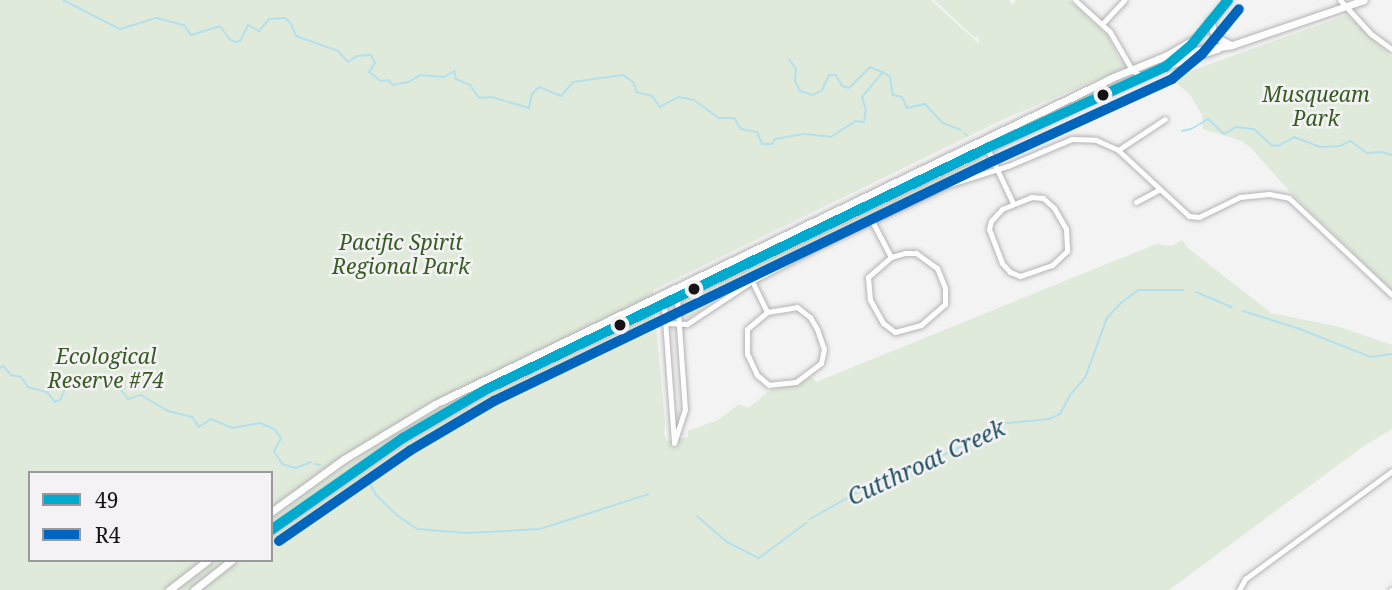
<!DOCTYPE html>
<style>
body{margin:0}
#map{position:relative;width:1392px;height:590px;overflow:hidden;background:#f4f3f4;font-family:"Noto Serif",serif}
div>[style]{position:absolute}
[style*='--x']{left:calc(var(--x)*1px);top:calc(var(--y)*1px);width:calc(var(--w)*1px);rotate:calc(var(--a)*1deg)}
.green>*{inset:0;background:#dfeada}
.stream>*{height:2px;margin:-1px;padding:0 1px;transform-origin:1px;border-radius:1px;background:#b4e0ed}
.roads{filter:drop-shadow(0 0 2px #b4b3b4) drop-shadow(0 0 2px #b4b3b4)}
.street>*{height:5px;margin:-2.5px;padding:0 2.5px;transform-origin:2.5px;border-radius:2.5px;background:#fdfdfd}
.secondary>*{height:7px;margin:-3.5px;padding:0 3.5px;transform-origin:3.5px;border-radius:3.5px;background:#fdfdfd}
.bus-1>*{height:10px;margin:-5px;padding:0 5px;transform-origin:5px;border-radius:5px;background:#00a9ce}
.bus-2>*{height:10px;margin:-5px;padding:0 5px;transform-origin:5px;border-radius:5px;background:#0065bd}
.dots>*{width:19px;height:19px;translate:-50% -50%;box-sizing:border-box;border:4px solid #f4f2f5;border-radius:50%}
span{translate:-50% -50%;white-space:nowrap;text-align:center;line-height:1.15;-webkit-text-stroke:5px #f4f2f5;paint-order:stroke}
.park-label{font-size:21px;color:#365c21;font-style:italic}
.water-label{font-size:23px;color:#1e5260;font-style:italic}
.legend{position:absolute;left:28px;top:471px;width:245px;height:91px;box-sizing:border-box;background:#f4f2f5;border:2px solid #9a999b;margin:0;padding:9px 12px;list-style:none;font-size:21px;color:#141415}
.legend li{display:flex;align-items:center;gap:14px;height:35px}
.legend b{width:35px;border:2px solid #9a999b}
</style>
<div id="map">
<div class="green">
<i style="clip-path:polygon(evenodd,0 0,931px 0,979px 44px,978px 36px,975px 38px,934px 0,1009px 0,1012px 5px,1016px 0,1069px 0,1107px 35px,1119px 58px,1126px 64px,1122px 69px,1004px 119px,653px 290px,654px 300px,661px 301px,654px 305px,665px 421px,664px 435px,667px 441px,688px 437px,688px 431px,718px 420px,739px 404px,748px 408px,768px 392px,812px 377px,816px 382px,1156px 244px,1172px 246px,1182px 240px,1188px 248px,1271px 313px,1340px 327px,1392px 345px,1392px 429px,1361px 448px,1169px 590px,0 590px,0 0,30px 473px,271px 473px,271px 560px,30px 560px,30px 473px)"></i>
<i style="clip-path:polygon(1347px 15px,1392px 57px,1392px 290px,1291px 193px,1252px 149px,1242px 141px,1203px 129px,1202px 115px,1191px 96px,1171px 78px)"></i>
<i style="clip-path:polygon(972px 148px,977px 149px,673px 294px,727px 265px)"></i>
<i style="clip-path:polygon(979px 158px,986px 161px,983px 168px,938px 185px,791px 255px,746px 280px,689px 318px,680px 315px,680px 306px,684px 300px)"></i>
</div>
<div class="stream">
<i style="--x:63;--y:0;--w:64;--a:27"></i>
<i style="--x:120;--y:29;--w:39;--a:-17"></i>
<i style="--x:157;--y:18;--w:28;--a:15"></i>
<i style="--x:184;--y:25;--w:12;--a:55"></i>
<i style="--x:191;--y:35;--w:30;--a:-17"></i>
<i style="--x:220;--y:26;--w:17;--a:54"></i>
<i style="--x:230;--y:40;--w:6;--a:18"></i>
<i style="--x:236;--y:42;--w:4;--a:-14"></i>
<i style="--x:240;--y:41;--w:18;--a:-63"></i>
<i style="--x:248;--y:25;--w:13;--a:29"></i>
<i style="--x:259;--y:31;--w:16;--a:-50"></i>
<i style="--x:269;--y:19;--w:16;--a:-4"></i>
<i style="--x:285;--y:18;--w:8;--a:45"></i>
<i style="--x:291;--y:24;--w:13;--a:67"></i>
<i style="--x:296;--y:36;--w:45;--a:19.7"></i>
<i style="--x:338;--y:51;--w:15;--a:48"></i>
<i style="--x:348;--y:62;--w:11;--a:-34"></i>
<i style="--x:357;--y:56;--w:14;--a:-4"></i>
<i style="--x:371;--y:55;--w:9;--a:63"></i>
<i style="--x:375;--y:63;--w:11;--a:124"></i>
<i style="--x:369;--y:72;--w:15;--a:37"></i>
<i style="--x:381;--y:81;--w:7;--a:-8"></i>
<i style="--x:388;--y:80;--w:7;--a:45"></i>
<i style="--x:393;--y:85;--w:16;--a:-11"></i>
<i style="--x:409;--y:82;--w:13;--a:-32"></i>
<i style="--x:420;--y:75;--w:24;--a:5"></i>
<i style="--x:444;--y:77;--w:12;--a:-31"></i>
<i style="--x:454;--y:71;--w:8;--a:76"></i>
<i style="--x:456;--y:79;--w:15;--a:23"></i>
<i style="--x:470;--y:85;--w:16;--a:55"></i>
<i style="--x:479;--y:98;--w:13;--a:-4"></i>
<i style="--x:492;--y:97;--w:14;--a:17"></i>
<i style="--x:789;--y:59;--w:12;--a:55"></i>
<i style="--x:796;--y:69;--w:12;--a:95"></i>
<i style="--x:795;--y:81;--w:11;--a:63"></i>
<i style="--x:800;--y:91;--w:14;--a:17"></i>
<i style="--x:813;--y:95;--w:10;--a:-29"></i>
<i style="--x:822;--y:90;--w:17;--a:-65"></i>
<i style="--x:829;--y:75;--w:7;--a:0"></i>
<i style="--x:836;--y:75;--w:13;--a:61"></i>
<i style="--x:842;--y:86;--w:7;--a:16"></i>
<i style="--x:849;--y:88;--w:30;--a:-45"></i>
<i style="--x:870;--y:67;--w:13;--a:23"></i>
<i style="--x:508;--y:102;--w:22;--a:16"></i>
<i style="--x:529;--y:108;--w:14;--a:-78"></i>
<i style="--x:532;--y:94;--w:10;--a:-45"></i>
<i style="--x:539;--y:87;--w:24;--a:22"></i>
<i style="--x:561;--y:96;--w:18;--a:-49"></i>
<i style="--x:573;--y:82;--w:50;--a:-8"></i>
<i style="--x:623;--y:75;--w:12;--a:35"></i>
<i style="--x:633;--y:82;--w:11;--a:68"></i>
<i style="--x:637;--y:92;--w:16;--a:15"></i>
<i style="--x:652;--y:96;--w:14;--a:54"></i>
<i style="--x:660;--y:107;--w:21;--a:-29"></i>
<i style="--x:678;--y:97;--w:16;--a:11"></i>
<i style="--x:694;--y:100;--w:31;--a:36"></i>
<i style="--x:719;--y:118;--w:15;--a:0"></i>
<i style="--x:734;--y:118;--w:13;--a:58"></i>
<i style="--x:741;--y:129;--w:16;--a:11"></i>
<i style="--x:757;--y:132;--w:13;--a:67"></i>
<i style="--x:762;--y:144;--w:10;--a:0"></i>
<i style="--x:772;--y:144;--w:6;--a:-59"></i>
<i style="--x:775;--y:139;--w:29;--a:-10"></i>
<i style="--x:804;--y:134;--w:27;--a:6"></i>
<i style="--x:831;--y:137;--w:30;--a:-33"></i>
<i style="--x:856;--y:121;--w:8;--a:7"></i>
<i style="--x:864;--y:122;--w:12;--a:-81"></i>
<i style="--x:866;--y:110;--w:14;--a:-107"></i>
<i style="--x:862;--y:97;--w:33;--a:-50"></i>
<i style="--x:883;--y:72;--w:9;--a:36"></i>
<i style="--x:890;--y:77;--w:18;--a:81"></i>
<i style="--x:893;--y:95;--w:9;--a:13"></i>
<i style="--x:902;--y:97;--w:12;--a:66"></i>
<i style="--x:907;--y:108;--w:18;--a:-13"></i>
<i style="--x:925;--y:104;--w:26;--a:47"></i>
<i style="--x:943;--y:123;--w:19;--a:21"></i>
<i style="--x:1182;--y:131;--w:9;--a:-13"></i>
<i style="--x:1191;--y:129;--w:20;--a:-30"></i>
<i style="--x:1208;--y:119;--w:22;--a:43"></i>
<i style="--x:1224;--y:134;--w:14;--a:-30"></i>
<i style="--x:1236;--y:127;--w:18;--a:6"></i>
<i style="--x:1254;--y:129;--w:23;--a:43"></i>
<i style="--x:1271;--y:145;--w:7;--a:8"></i>
<i style="--x:1278;--y:146;--w:18;--a:-29"></i>
<i style="--x:1294;--y:137;--w:28;--a:21"></i>
<i style="--x:1320;--y:147;--w:20;--a:-3"></i>
<i style="--x:1340;--y:146;--w:11;--a:-27"></i>
<i style="--x:1350;--y:141;--w:21;--a:35"></i>
<i style="--x:1367;--y:153;--w:15;--a:-4"></i>
<i style="--x:1382;--y:152;--w:10;--a:17"></i>
<i style="--x:964;--y:133;--w:4;--a:34"></i>
<i style="--x:1196;--y:292;--w:39;--a:23"></i>
<i style="--x:1243;--y:311;--w:57;--a:17.5"></i>
<i style="--x:1297;--y:328;--w:79;--a:21.4"></i>
<i style="--x:1371;--y:357;--w:21;--a:-8"></i>
<i style="--x:0;--y:368;--w:4;--a:-34"></i>
<i style="--x:3;--y:366;--w:12;--a:48"></i>
<i style="--x:11;--y:375;--w:10;--a:11"></i>
<i style="--x:21;--y:377;--w:12;--a:55"></i>
<i style="--x:28;--y:387;--w:20;--a:15"></i>
<i style="--x:47;--y:392;--w:13;--a:51"></i>
<i style="--x:55;--y:402;--w:7;--a:-27"></i>
<i style="--x:61;--y:399;--w:17;--a:-69"></i>
<i style="--x:67;--y:383;--w:20;--a:3"></i>
<i style="--x:87;--y:384;--w:16;--a:-22"></i>
<i style="--x:102;--y:378;--w:22;--a:32"></i>
<i style="--x:121;--y:390;--w:11;--a:52"></i>
<i style="--x:128;--y:399;--w:14;--a:-17"></i>
<i style="--x:141;--y:395;--w:31;--a:31"></i>
<i style="--x:168;--y:411;--w:25;--a:14"></i>
<i style="--x:192;--y:417;--w:12;--a:55"></i>
<i style="--x:199;--y:427;--w:14;--a:-34"></i>
<i style="--x:211;--y:419;--w:23;--a:23"></i>
<i style="--x:232;--y:428;--w:28;--a:-10"></i>
<i style="--x:260;--y:423;--w:15;--a:23"></i>
<i style="--x:274;--y:429;--w:11;--a:52"></i>
<i style="--x:281;--y:438;--w:15;--a:118"></i>
<i style="--x:274;--y:451;--w:15;--a:58"></i>
<i style="--x:282;--y:464;--w:15;--a:16"></i>
<i style="--x:296;--y:468;--w:16;--a:-22"></i>
<i style="--x:315;--y:464;--w:5;--a:11"></i>
<i style="--x:360;--y:478;--w:12;--a:31"></i>
<i style="--x:370;--y:484;--w:13;--a:61"></i>
<i style="--x:376;--y:495;--w:30;--a:44"></i>
<i style="--x:398;--y:516;--w:23;--a:34"></i>
<i style="--x:417;--y:529;--w:50;--a:4.6"></i>
<i style="--x:467;--y:533;--w:73;--a:-3.1"></i>
<i style="--x:540;--y:529;--w:114;--a:-17.8"></i>
<i style="--x:697;--y:516;--w:40;--a:41"></i>
<i style="--x:727;--y:542;--w:36;--a:27"></i>
<i style="--x:759;--y:558;--w:59;--a:-36.7"></i>
<i style="--x:810;--y:519;--w:53;--a:-29.5"></i>
<i style="--x:856;--y:493;--w:117;--a:-23.7"></i>
<i style="--x:963;--y:446;--w:40;--a:-32.9"></i>
<i style="--x:997;--y:424;--w:52;--a:-5.5"></i>
<i style="--x:1049;--y:419;--w:12;--a:-24"></i>
<i style="--x:1060;--y:414;--w:21;--a:-62"></i>
<i style="--x:1070;--y:395;--w:23;--a:-49"></i>
<i style="--x:1085;--y:378;--w:64;--a:-69.9"></i>
<i style="--x:1107;--y:318;--w:21;--a:-47"></i>
<i style="--x:1121;--y:303;--w:21;--a:-37"></i>
<i style="--x:1138;--y:290;--w:45;--a:0"></i>
</div>
<div class="roads">
<div class="street">
<i style="--x:1075;--y:0;--w:47;--a:42.4"></i>
<i style="--x:1110;--y:32;--w:44;--a:59.9"></i>
<i style="--x:1132;--y:70;--w:11;--a:34"></i>
<i style="--x:1340;--y:0;--w:46;--a:47.6"></i>
<i style="--x:1371;--y:34;--w:26;--a:36"></i>
<i style="--x:1102;--y:24;--w:33;--a:-47"></i>
<i style="--x:986;--y:146;--w:63;--a:64.7"></i>
<i style="--x:1118;--y:150;--w:56;--a:-33.4"></i>
<i style="--x:1031;--y:197;--w:12;--a:5"></i>
<i style="--x:1043;--y:198;--w:15;--a:42"></i>
<i style="--x:1054;--y:208;--w:24;--a:60"></i>
<i style="--x:1066;--y:229;--w:22;--a:87"></i>
<i style="--x:1067;--y:251;--w:21;--a:137"></i>
<i style="--x:1052;--y:265;--w:34;--a:161"></i>
<i style="--x:1020;--y:276;--w:11;--a:-158"></i>
<i style="--x:1010;--y:272;--w:12;--a:-132"></i>
<i style="--x:1002;--y:263;--w:36;--a:-111"></i>
<i style="--x:989;--y:229;--w:8;--a:-76"></i>
<i style="--x:991;--y:221;--w:16;--a:-47"></i>
<i style="--x:1002;--y:209;--w:31;--a:-22"></i>
<i style="--x:1136;--y:202;--w:27;--a:-28"></i>
<i style="--x:872;--y:221;--w:41;--a:62.2"></i>
<i style="--x:905;--y:253;--w:11;--a:0"></i>
<i style="--x:916;--y:253;--w:26;--a:36"></i>
<i style="--x:937;--y:268;--w:22;--a:68"></i>
<i style="--x:945;--y:288;--w:16;--a:90"></i>
<i style="--x:945;--y:304;--w:32;--a:139"></i>
<i style="--x:921;--y:325;--w:27;--a:165"></i>
<i style="--x:895;--y:332;--w:15;--a:-143"></i>
<i style="--x:883;--y:323;--w:26;--a:-119"></i>
<i style="--x:870;--y:300;--w:23;--a:-95"></i>
<i style="--x:868;--y:277;--w:30;--a:-41"></i>
<i style="--x:891;--y:257;--w:15;--a:-16"></i>
<i style="--x:752;--y:281;--w:34;--a:64"></i>
<i style="--x:663;--y:293;--w:150;--a:85.8"></i>
<i style="--x:797;--y:307;--w:16;--a:38"></i>
<i style="--x:810;--y:317;--w:14;--a:60"></i>
<i style="--x:817;--y:329;--w:21;--a:71"></i>
<i style="--x:824;--y:349;--w:14;--a:102"></i>
<i style="--x:821;--y:363;--w:31;--a:143"></i>
<i style="--x:796;--y:382;--w:27;--a:174"></i>
<i style="--x:769;--y:385;--w:16;--a:-140"></i>
<i style="--x:757;--y:375;--w:23;--a:-115"></i>
<i style="--x:747;--y:354;--w:25;--a:-90"></i>
<i style="--x:747;--y:329;--w:26;--a:-40"></i>
<i style="--x:767;--y:312;--w:30;--a:-9"></i>
<i style="--x:666;--y:323;--w:21;--a:3"></i>
<i style="--x:687;--y:324;--w:78;--a:-33.5"></i>
<i style="--x:752;--y:281;--w:69;--a:-27.7"></i>
<i style="--x:813;--y:249;--w:148;--a:-25.5"></i>
<i style="--x:947;--y:185;--w:64;--a:-17.3"></i>
<i style="--x:1008;--y:166;--w:69;--a:-22.9"></i>
<i style="--x:1072;--y:139;--w:24;--a:2"></i>
<i style="--x:1096;--y:140;--w:24;--a:24"></i>
<i style="--x:1118;--y:150;--w:97;--a:42.9"></i>
<i style="--x:1189;--y:216;--w:10;--a:6"></i>
<i style="--x:1199;--y:217;--w:46;--a:-26"></i>
<i style="--x:1240;--y:197;--w:29;--a:-6"></i>
<i style="--x:1269;--y:194;--w:20;--a:11"></i>
<i style="--x:1289;--y:198;--w:141;--a:43.3"></i>
<i style="--x:674;--y:443;--w:35;--a:-72"></i>
<i style="--x:685;--y:410;--w:112;--a:-94.1"></i>
<i style="--x:1239;--y:590;--w:13;--a:-61"></i>
<i style="--x:1245;--y:579;--w:182;--a:-36.3"></i>
<i style="--x:1391;--y:590;--w:1;--a:0"></i>
</div>
<div class="secondary">
<i style="--x:1210;--y:20;--w:18;--a:74"></i>
<i style="--x:1215;--y:37;--w:18;--a:27"></i>
<i style="--x:1167;--y:55;--w:30;--a:-30"></i>
<i style="--x:1165;--y:67;--w:35;--a:-40"></i>
<i style="--x:1192;--y:44;--w:57;--a:-50.7"></i>
<i style="--x:271;--y:512;--w:90;--a:-36"></i>
<i style="--x:344;--y:459;--w:106;--a:-31.1"></i>
<i style="--x:435;--y:404;--w:756;--a:-25.72"></i>
<i style="--x:1116;--y:76;--w:53;--a:-22.2"></i>
<i style="--x:1165;--y:56;--w:68;--a:-9.3"></i>
<i style="--x:1232;--y:45;--w:139;--a:-18.8"></i>
<i style="--x:271;--y:530;--w:161;--a:-34.9"></i>
<i style="--x:403;--y:438;--w:97;--a:-30.3"></i>
<i style="--x:487;--y:389;--w:659;--a:-25.63"></i>
<i style="--x:1081;--y:104;--w:90;--a:-24.3"></i>
<i style="--x:1163;--y:67;--w:57;--a:-18.4"></i>
<i style="--x:169;--y:590;--w:49;--a:-37.6"></i>
<i style="--x:194;--y:590;--w:48;--a:-38.3"></i>
</div>
</div>
<div class="bus-1">
<i style="--x:271;--y:530;--w:161;--a:-34.9"></i>
<i style="--x:403;--y:438;--w:97;--a:-30.3"></i>
<i style="--x:487;--y:389;--w:555;--a:-25.73"></i>
<i style="--x:987;--y:148;--w:196;--a:-24.5"></i>
<i style="--x:1165;--y:67;--w:35;--a:-40"></i>
<i style="--x:1192;--y:44;--w:57;--a:-50.7"></i>
</div>
<div class="bus-2">
<i style="--x:279;--y:541;--w:160;--a:-34.6"></i>
<i style="--x:411;--y:450;--w:96;--a:-30.6"></i>
<i style="--x:494;--y:401;--w:554;--a:-25.69"></i>
<i style="--x:993;--y:161;--w:197;--a:-24.6"></i>
<i style="--x:1172;--y:79;--w:39;--a:-40"></i>
<i style="--x:1202;--y:54;--w:58;--a:-50.6"></i>
</div>
<div class="dots">
<i style="left:1103px;top:95px;background:#141415"></i>
<i style="left:694px;top:289px;background:#141415"></i>
<i style="left:620px;top:325px;background:#141415"></i>
</div>
<div class="park-label">
<span style="left:1316px;top:106px">Musqueam<br>Park</span>
<span style="left:401px;top:254px">Pacific Spirit<br>Regional Park</span>
<span style="left:106px;top:368px">Ecological<br>Reserve #74</span>
</div>
<div class="water-label">
<span style="left:926px;top:462px;rotate:-25deg">Cutthroat Creek</span>
</div>
<ul class="legend">
<li><b style="height:9px;background:#00a9ce"></b>49</li>
<li><b style="height:9px;background:#0065bd"></b>R4</li>
</ul>
</div>
